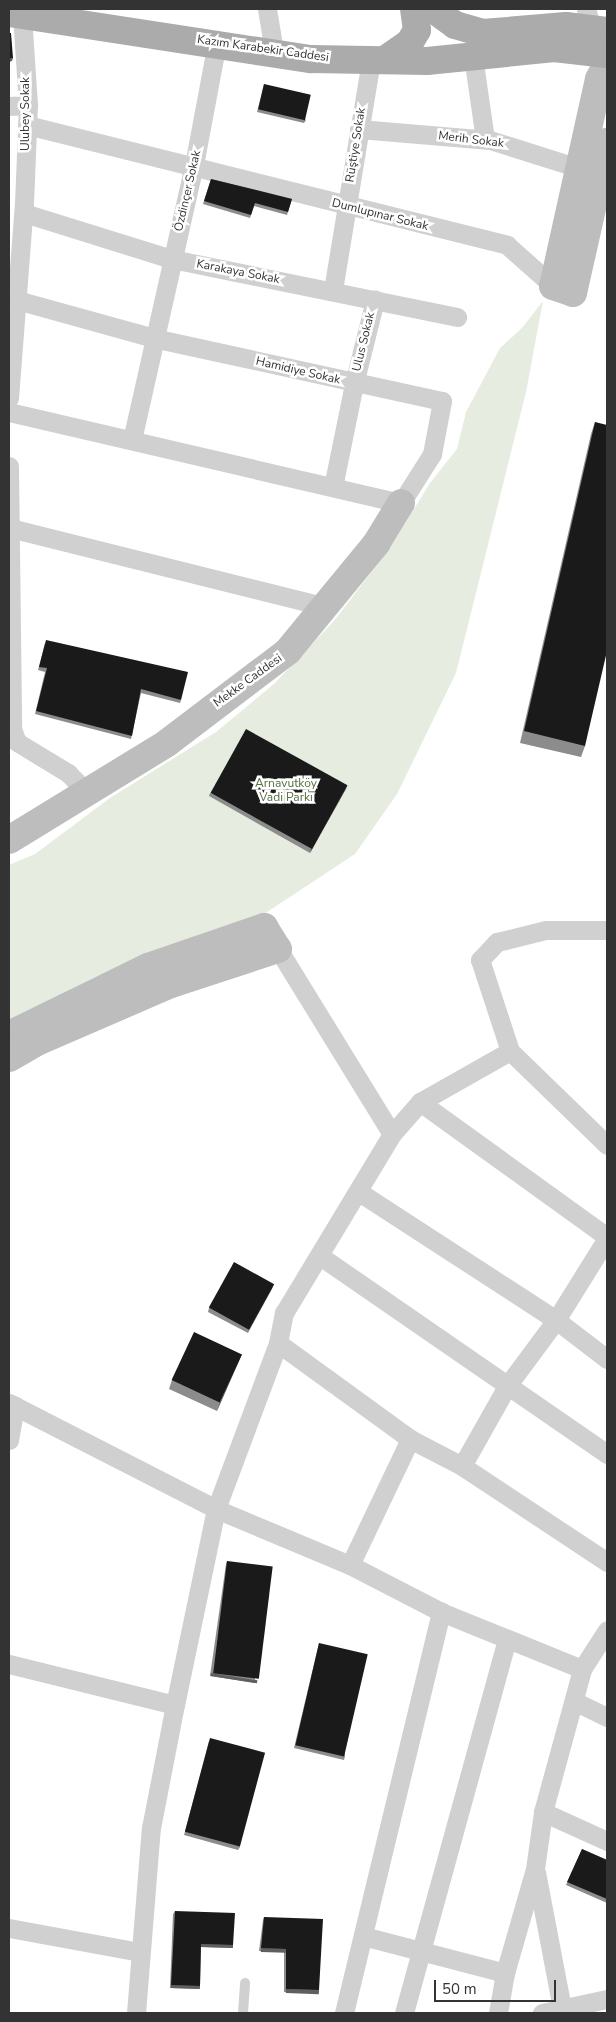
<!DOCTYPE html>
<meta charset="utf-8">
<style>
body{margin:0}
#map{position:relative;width:616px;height:2022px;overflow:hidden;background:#fff;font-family:"Nunito Sans",sans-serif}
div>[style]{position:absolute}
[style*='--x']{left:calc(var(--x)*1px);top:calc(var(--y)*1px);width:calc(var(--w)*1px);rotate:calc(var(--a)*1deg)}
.green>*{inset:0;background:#e6ecdf}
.lane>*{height:10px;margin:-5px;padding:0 5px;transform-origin:5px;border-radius:5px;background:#d0d0d0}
.street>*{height:19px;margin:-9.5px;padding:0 9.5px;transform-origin:9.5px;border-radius:9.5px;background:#d0d0d0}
.secondary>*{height:28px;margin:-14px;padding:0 14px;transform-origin:14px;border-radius:14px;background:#bdbdbd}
.primary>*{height:28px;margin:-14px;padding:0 14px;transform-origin:14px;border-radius:14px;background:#ababab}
.wall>*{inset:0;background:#8c8c8c}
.shaded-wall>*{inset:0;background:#5f5f5f;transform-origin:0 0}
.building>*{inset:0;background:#1a1a1a;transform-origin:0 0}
span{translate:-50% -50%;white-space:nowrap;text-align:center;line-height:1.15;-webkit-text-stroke:5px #fff;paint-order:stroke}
.street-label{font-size:12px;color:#333}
.park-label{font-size:12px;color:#56703f}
.frame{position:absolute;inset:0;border:10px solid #333;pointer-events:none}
.scale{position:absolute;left:434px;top:1980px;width:122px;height:22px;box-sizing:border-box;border:2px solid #333;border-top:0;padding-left:6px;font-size:15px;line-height:18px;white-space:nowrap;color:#333;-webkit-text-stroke:4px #fff;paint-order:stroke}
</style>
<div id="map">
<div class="green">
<i style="clip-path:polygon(543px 301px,526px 392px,456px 673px,397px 794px,355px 854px,264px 914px,215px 929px,95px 977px,9px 1021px,9px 865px,35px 854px,110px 798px,216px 732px,274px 684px,334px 621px,392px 545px,430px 483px,457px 449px,466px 412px,500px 348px,522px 328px)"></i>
</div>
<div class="lane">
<i style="--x:243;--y:2013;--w:30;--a:-86"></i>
</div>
<div class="street">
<i style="--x:267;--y:9;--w:43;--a:80.5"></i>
<i style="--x:586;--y:9;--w:20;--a:72"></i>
<i style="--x:473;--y:56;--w:84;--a:81.8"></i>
<i style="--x:9;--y:106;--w:19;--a:-3"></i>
<i style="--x:27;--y:125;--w:495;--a:14"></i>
<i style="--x:507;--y:245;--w:62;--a:41.7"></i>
<i style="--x:359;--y:129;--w:131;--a:4.8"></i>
<i style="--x:490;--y:140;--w:93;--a:17.5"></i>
<i style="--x:24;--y:213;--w:155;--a:17.3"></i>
<i style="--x:172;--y:259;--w:291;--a:11.5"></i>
<i style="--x:333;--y:290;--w:233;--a:-80.6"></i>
<i style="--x:9;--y:398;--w:195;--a:-85.6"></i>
<i style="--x:24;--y:204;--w:99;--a:-87.7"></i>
<i style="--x:28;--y:105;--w:91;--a:-93.8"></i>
<i style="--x:9;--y:412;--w:402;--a:13.1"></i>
<i style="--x:401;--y:503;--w:58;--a:-57.7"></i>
<i style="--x:432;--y:454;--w:54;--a:-79.3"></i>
<i style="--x:442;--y:401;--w:295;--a:-167.7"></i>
<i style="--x:154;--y:338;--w:142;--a:-164.5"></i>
<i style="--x:132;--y:440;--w:282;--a:-77.3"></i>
<i style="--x:194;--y:165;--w:125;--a:-79.4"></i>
<i style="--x:9;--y:466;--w:263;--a:89.3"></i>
<i style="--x:12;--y:729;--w:14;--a:69"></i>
<i style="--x:17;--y:742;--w:60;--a:31.3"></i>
<i style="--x:68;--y:773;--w:29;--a:46"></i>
<i style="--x:333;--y:487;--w:105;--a:-78.5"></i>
<i style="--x:354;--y:384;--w:87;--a:-76"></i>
<i style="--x:10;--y:528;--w:324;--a:14"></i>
<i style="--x:278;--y:949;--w:217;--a:58.4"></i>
<i style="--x:510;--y:1051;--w:96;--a:-108.2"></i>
<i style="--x:480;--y:960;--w:25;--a:-47"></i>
<i style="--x:497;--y:942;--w:50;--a:-13.8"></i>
<i style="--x:546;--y:930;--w:61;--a:0"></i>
<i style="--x:420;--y:1102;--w:231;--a:35.8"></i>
<i style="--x:359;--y:1192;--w:235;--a:33"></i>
<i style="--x:556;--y:1320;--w:64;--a:37.4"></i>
<i style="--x:320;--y:1256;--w:349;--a:34.6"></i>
<i style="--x:278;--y:1343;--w:163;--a:36"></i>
<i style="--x:410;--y:1439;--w:59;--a:27.4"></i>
<i style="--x:462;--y:1466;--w:174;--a:33.5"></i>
<i style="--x:9;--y:1403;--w:233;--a:27.1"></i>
<i style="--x:216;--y:1509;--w:145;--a:22.7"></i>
<i style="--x:350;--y:1565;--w:102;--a:27.3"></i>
<i style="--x:441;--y:1612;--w:152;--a:22"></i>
<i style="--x:9;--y:1440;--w:35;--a:-80"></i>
<i style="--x:462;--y:1466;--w:92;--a:-60.6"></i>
<i style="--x:507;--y:1386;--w:82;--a:-53.4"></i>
<i style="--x:556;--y:1320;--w:97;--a:-58.1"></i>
<i style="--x:350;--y:1565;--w:140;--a:-64.5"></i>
<i style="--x:9;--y:1664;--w:171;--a:13.9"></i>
<i style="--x:574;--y:1701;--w:37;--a:26"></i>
<i style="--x:543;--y:1812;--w:70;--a:24.4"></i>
<i style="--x:536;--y:1872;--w:144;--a:79.2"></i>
<i style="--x:9;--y:1928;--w:133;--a:10.4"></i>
<i style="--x:363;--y:1936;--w:147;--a:14.6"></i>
<i style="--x:136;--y:2013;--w:186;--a:-85.4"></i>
<i style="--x:151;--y:1828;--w:125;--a:-79"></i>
<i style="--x:175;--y:1705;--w:200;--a:-78.2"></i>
<i style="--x:216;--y:1509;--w:177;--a:-69.5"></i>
<i style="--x:278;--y:1343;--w:31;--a:-79"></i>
<i style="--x:284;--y:1313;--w:209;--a:-58.9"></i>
<i style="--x:392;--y:1134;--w:43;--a:-48.8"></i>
<i style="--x:420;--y:1102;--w:103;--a:-29.5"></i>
<i style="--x:510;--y:1051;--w:135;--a:44.1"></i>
<i style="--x:344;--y:2013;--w:413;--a:-76.4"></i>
<i style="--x:404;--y:2013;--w:388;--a:-74.6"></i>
<i style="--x:498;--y:2013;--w:41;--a:-80.1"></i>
<i style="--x:505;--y:1973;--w:108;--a:-73.9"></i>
<i style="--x:535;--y:1869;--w:58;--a:-82"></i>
<i style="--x:543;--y:1812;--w:148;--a:-74.7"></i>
<i style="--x:582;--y:1669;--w:46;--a:-57.3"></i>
<i style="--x:542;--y:2013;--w:66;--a:-12.2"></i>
</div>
<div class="secondary">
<i style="--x:607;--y:64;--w:17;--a:118"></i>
<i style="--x:599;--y:79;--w:212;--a:102.5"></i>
<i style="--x:553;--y:286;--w:21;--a:19"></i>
<i style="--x:573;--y:293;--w:155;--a:-77.3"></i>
<i style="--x:9;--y:840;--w:185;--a:-31.5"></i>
<i style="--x:167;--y:743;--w:152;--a:-37.2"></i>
<i style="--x:288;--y:651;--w:139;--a:-50.6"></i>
<i style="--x:376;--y:544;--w:48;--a:-58.6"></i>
<i style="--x:9;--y:1035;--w:155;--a:-26.1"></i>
<i style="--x:148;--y:967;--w:123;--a:-19"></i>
<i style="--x:264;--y:927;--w:26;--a:58"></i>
<i style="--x:278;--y:949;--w:113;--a:161.9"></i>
<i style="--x:171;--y:984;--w:144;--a:156.6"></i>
<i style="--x:39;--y:1041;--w:34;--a:150"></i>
</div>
<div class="primary">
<i style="--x:433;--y:9;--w:27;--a:36"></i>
<i style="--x:455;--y:25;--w:29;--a:16"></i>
<i style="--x:483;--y:33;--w:83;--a:-4.8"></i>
<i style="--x:566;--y:26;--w:41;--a:7"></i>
<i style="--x:9;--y:13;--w:305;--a:8.7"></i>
<i style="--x:311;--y:59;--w:116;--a:1"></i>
<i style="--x:427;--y:61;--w:128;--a:-5.8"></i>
<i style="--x:554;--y:48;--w:53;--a:6.5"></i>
<i style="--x:386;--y:59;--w:29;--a:-35"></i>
<i style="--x:410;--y:42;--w:14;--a:-60"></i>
<i style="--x:417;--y:30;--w:21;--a:-98"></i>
</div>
<div class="wall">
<i style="clip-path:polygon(264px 84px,306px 120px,304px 123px,257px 112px)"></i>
<i style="clip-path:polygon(211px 179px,292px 199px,287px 215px,254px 206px,250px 218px,203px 204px)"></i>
<i style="clip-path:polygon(595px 422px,585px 746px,581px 757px,520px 743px,591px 434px)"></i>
<i style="clip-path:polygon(45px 643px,181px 700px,180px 703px,141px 693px,131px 739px,35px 714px,45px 672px,38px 670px)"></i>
<i style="clip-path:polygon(347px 786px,310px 853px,209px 796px,210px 793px)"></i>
<i style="clip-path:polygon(273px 1287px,248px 1333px,208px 1312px,209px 1308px)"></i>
<i style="clip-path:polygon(242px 1354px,217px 1411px,169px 1389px,172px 1380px)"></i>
<i style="clip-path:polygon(227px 1561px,256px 1683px,210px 1676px,226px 1564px)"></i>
<i style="clip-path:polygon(319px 1643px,345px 1756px,344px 1760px,294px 1748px)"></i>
<i style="clip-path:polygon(209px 1741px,240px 1847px,238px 1850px,184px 1835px)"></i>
<i style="clip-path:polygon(582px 1849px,607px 1860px,607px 1903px,566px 1885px)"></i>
<i style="clip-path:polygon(175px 1911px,233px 1945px,232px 1948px,201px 1947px,200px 1986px,199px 1989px,170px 1988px,173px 1914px)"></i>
<i style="clip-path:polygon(264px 1917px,319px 1990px,318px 1993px,284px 1992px,284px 1952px,259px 1951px,263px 1920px)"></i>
</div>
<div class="shaded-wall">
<i style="clip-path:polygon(13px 58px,12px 61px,9px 62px,9px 59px)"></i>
<i style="clip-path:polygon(347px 786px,346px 789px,310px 853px,311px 849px)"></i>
<i style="clip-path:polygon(242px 1354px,238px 1363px,217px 1411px,220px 1402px)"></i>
<i style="left:211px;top:1673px;width:47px;height:3px;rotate:9deg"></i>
<i style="left:201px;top:1944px;width:32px;height:3px;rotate:2deg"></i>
<i style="left:261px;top:1948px;width:25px;height:4px;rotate:2deg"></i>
<i style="left:171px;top:1985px;width:29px;height:3px;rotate:2deg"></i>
<i style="left:286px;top:1989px;width:33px;height:4px;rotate:2deg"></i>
</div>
<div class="building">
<i style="clip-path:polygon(9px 33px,11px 33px,13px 58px,9px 59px)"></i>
<i style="left:264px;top:84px;width:48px;height:26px;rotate:13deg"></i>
<i style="clip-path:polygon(211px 179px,292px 199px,288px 212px,255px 203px,251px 215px,204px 201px)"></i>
<i style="clip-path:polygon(595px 422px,607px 425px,607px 651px,585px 746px,524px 731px)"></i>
<i style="clip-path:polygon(46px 640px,188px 672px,181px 700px,141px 689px,132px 736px,36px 711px,47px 668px,39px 667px)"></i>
<i style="left:246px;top:729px;width:116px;height:73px;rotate:29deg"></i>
<i style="left:234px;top:1262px;width:46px;height:52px;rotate:29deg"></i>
<i style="left:194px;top:1332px;width:53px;height:53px;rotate:25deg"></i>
<i style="left:227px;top:1561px;width:46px;height:113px;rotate:7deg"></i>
<i style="left:319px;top:1643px;width:50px;height:105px;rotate:13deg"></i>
<i style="left:210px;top:1738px;width:57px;height:97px;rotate:15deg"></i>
<i style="clip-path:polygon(582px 1849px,607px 1860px,607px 1899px,567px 1882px)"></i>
<i style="clip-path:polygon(175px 1911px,235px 1913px,233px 1945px,201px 1944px,200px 1986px,171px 1985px)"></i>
<i style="clip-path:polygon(264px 1917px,323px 1919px,319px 1990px,286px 1989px,286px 1949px,261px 1948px)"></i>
</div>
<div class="street-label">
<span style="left:263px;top:49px;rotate:8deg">Kazım Karabekir Caddesi</span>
<span style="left:26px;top:114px;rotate:-90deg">Ulubey Sokak</span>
<span style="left:471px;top:140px;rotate:7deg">Merih Sokak</span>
<span style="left:356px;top:145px;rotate:-81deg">Rüştiye Sokak</span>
<span style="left:188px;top:191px;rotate:-77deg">Özdinçer Sokak</span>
<span style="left:380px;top:215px;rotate:14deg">Dumlupınar Sokak</span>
<span style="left:238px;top:272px;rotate:11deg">Karakaya Sokak</span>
<span style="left:364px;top:342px;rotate:-76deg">Ulus Sokak</span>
<span style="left:298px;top:371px;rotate:13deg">Hamidiye Sokak</span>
<span style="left:248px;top:681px;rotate:-36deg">Mekke Caddesi</span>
</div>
<div class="park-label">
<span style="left:286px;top:791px">Arnavutköy<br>Vadi Parkı</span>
</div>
<div class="frame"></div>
<div class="scale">50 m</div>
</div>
